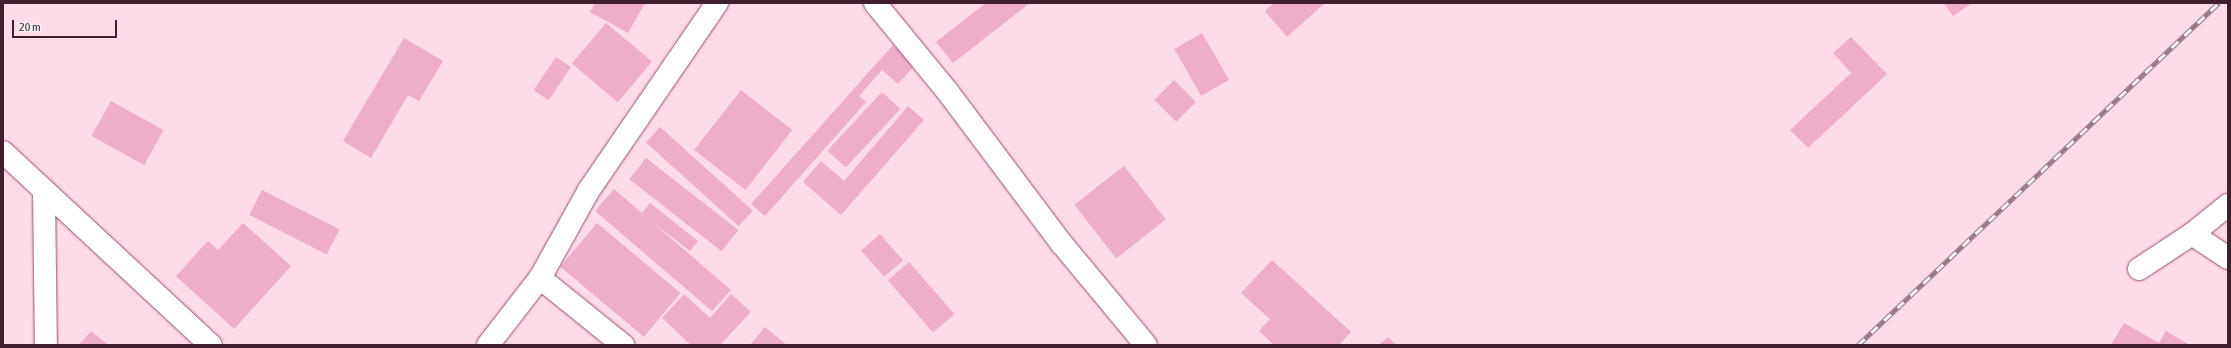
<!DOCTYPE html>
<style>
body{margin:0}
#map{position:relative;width:2231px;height:348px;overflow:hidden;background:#fedbe9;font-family:"Asap Condensed",sans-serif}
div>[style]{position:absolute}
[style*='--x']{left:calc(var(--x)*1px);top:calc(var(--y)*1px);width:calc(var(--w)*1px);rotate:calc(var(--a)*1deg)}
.building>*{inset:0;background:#eeadc9;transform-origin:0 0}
.roads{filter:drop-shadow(0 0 1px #964c70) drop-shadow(0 0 1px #964c70)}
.minor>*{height:22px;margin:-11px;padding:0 11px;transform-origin:11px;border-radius:11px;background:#fff}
.rail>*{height:4.5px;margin-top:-2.25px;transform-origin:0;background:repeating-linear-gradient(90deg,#f3f3f3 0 9px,#987785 0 18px);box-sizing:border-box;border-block:1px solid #987785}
span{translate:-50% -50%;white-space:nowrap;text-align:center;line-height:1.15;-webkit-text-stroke:3.5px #f3f3f3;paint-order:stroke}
.frame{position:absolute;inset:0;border:4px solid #3f1f2e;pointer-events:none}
.scale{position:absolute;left:12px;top:20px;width:105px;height:18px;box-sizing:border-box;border:2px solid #3f1f2e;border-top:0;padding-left:5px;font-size:12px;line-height:14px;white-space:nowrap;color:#3f1f2e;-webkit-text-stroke:3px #f3f3f3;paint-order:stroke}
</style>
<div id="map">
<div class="building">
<i style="clip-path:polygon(595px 3px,645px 3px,628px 33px,590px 12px)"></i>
<i style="clip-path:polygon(986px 3px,1030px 3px,953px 63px,936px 42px)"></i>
<i style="clip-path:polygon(1274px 3px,1325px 3px,1287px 37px,1265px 11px)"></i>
<i style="clip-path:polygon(1944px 3px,1972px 3px,1953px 16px)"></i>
<i style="left:606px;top:23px;width:60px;height:53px;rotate:40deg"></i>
<i style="left:1202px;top:33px;width:54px;height:32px;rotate:60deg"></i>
<i style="clip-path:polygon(1851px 37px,1887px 74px,1808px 148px,1790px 130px,1851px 73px,1833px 53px)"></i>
<i style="clip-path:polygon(404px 38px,443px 61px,419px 101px,408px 95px,371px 158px,343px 141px)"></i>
<i style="clip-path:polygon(893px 45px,915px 65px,898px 84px,882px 70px,859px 96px,866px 102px,765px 216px,751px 204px)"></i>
<i style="left:556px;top:57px;width:18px;height:40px;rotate:34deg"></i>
<i style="left:1174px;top:80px;width:31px;height:28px;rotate:45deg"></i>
<i style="left:741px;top:90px;width:65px;height:76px;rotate:38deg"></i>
<i style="left:882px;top:92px;width:25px;height:80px;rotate:43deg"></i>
<i style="left:111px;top:101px;width:60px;height:40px;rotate:29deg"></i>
<i style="clip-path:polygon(908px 106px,924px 120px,841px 215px,803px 182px,821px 161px,844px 181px)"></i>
<i style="left:660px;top:127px;width:125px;height:21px;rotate:42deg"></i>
<i style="left:646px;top:158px;width:117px;height:27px;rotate:38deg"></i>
<i style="left:1124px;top:166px;width:68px;height:63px;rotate:52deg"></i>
<i style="clip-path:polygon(614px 189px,642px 213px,650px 203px,698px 241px,690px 251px,653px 223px,731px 290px,712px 311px,595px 211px)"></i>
<i style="left:262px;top:190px;width:87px;height:28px;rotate:27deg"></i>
<i style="clip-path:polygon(243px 223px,291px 266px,234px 329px,176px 276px,208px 241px,218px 250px)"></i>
<i style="left:597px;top:223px;width:109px;height:57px;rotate:40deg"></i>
<i style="left:880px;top:234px;width:35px;height:25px;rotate:49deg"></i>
<i style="clip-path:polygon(1272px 260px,1351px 332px,1339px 345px,1274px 345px,1259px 331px,1270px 319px,1241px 293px)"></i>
<i style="left:909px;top:262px;width:69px;height:28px;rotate:49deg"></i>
<i style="clip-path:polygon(684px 294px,710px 318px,731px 294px,751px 312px,720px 345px,691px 345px,662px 318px)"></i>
<i style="clip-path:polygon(2124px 323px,2159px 343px,2166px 331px,2190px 345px,2111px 345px)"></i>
<i style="clip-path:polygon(765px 327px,787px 345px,750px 345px)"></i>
<i style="clip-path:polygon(91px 331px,108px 345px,79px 345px)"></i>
<i style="clip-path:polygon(1388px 337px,1396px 345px,1379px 345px)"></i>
</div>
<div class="roads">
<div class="minor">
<i style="--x:875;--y:3;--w:114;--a:50.7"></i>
<i style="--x:947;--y:91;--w:191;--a:53.1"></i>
<i style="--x:1062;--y:244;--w:131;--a:50.3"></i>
<i style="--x:3;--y:152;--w:284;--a:42.9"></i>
<i style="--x:44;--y:191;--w:154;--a:89.3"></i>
<i style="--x:2192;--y:234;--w:43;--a:33.7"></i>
<i style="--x:2139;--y:269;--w:64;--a:-33.4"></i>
<i style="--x:2192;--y:234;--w:46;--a:-38.9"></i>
<i style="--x:540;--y:278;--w:107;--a:38.9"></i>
<i style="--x:488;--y:345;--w:85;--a:-52.2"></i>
<i style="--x:540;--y:278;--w:101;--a:-60.9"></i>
<i style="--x:589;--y:190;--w:227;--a:-55.6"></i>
</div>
</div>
<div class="rail">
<i style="--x:1858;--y:345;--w:497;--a:-43.5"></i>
</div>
<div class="frame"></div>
<div class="scale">20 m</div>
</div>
